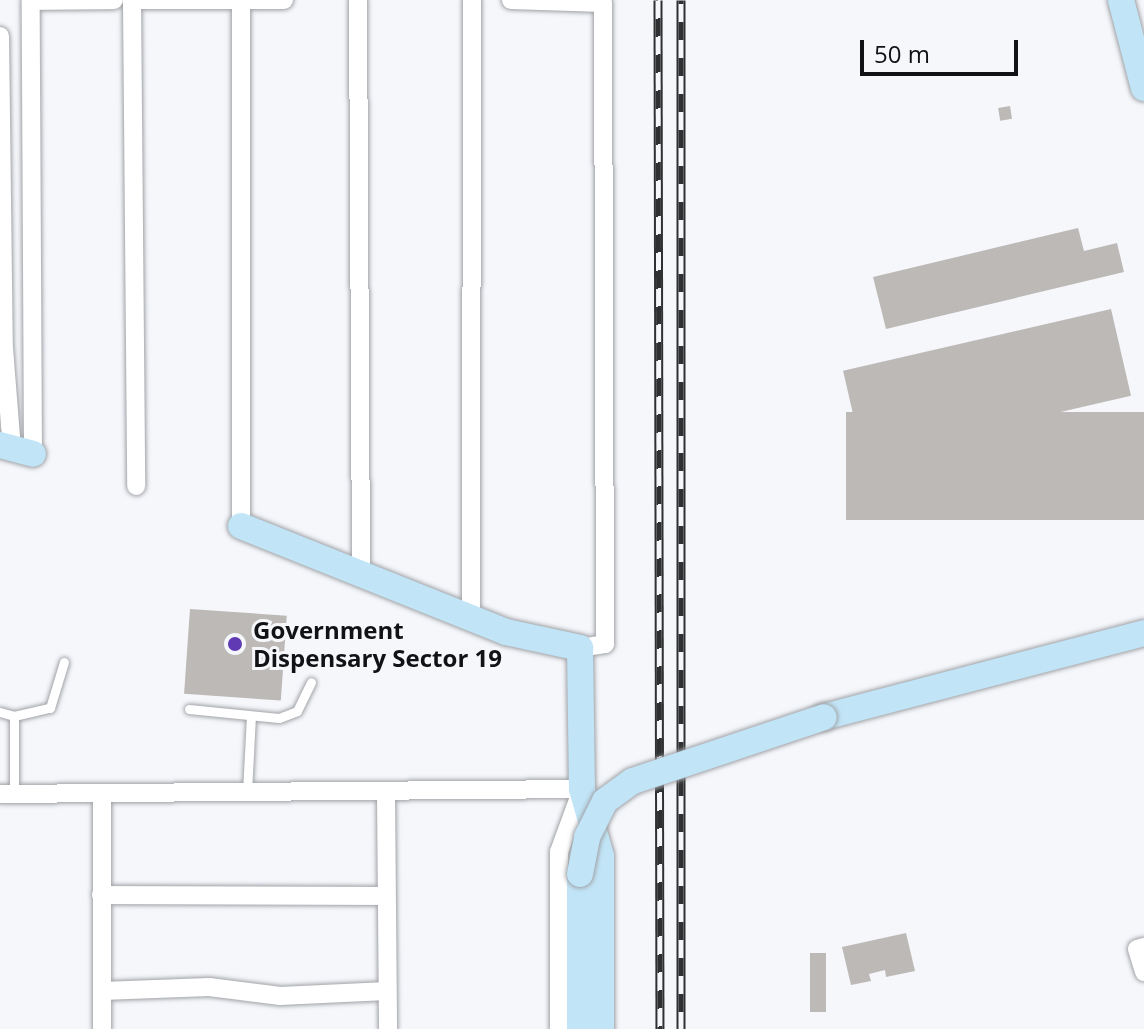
<!DOCTYPE html>
<style>
body{margin:0}
#map{position:relative;width:1144px;height:1029px;overflow:hidden;background:#f5f7fb;font-family:"Open Sans",sans-serif}
div>[style]{position:absolute}
[style*='--x']{left:calc(var(--x)*1px);top:calc(var(--y)*1px);width:calc(var(--w)*1px);rotate:calc(var(--a)*1deg)}
.building>*{inset:0;background:#bdb9b7;transform-origin:0 0}
.roads{filter:drop-shadow(0 0 2px #a1a3a7) drop-shadow(0 0 2px #a1a3a7)}
.lane>*{height:9px;margin:-4.5px;padding:0 4.5px;transform-origin:4.5px;border-radius:4.5px;background:#fff}
.street>*{height:18px;margin:-9px;padding:0 9px;transform-origin:9px;border-radius:9px;background:#fff}
.secondary>*{height:26px;margin:-13px;padding:0 13px;transform-origin:13px;border-radius:13px;background:#c1e5f7}
.rail>*{height:9px;margin-top:-4.5px;transform-origin:0;background:repeating-linear-gradient(90deg,#f5f7fb 0 18px,#2f3031 0 36px);box-sizing:border-box;border-block:2px solid #2f3031}
.bridges{filter:drop-shadow(0 0 2px #a1a3a7) drop-shadow(0 0 2px #a1a3a7)}
.secondary-bridge>*{height:26px;margin:-13px;padding:0 13px;transform-origin:13px;border-radius:13px;background:#c1e5f7}
.dots>*{width:22px;height:22px;translate:-50% -50%;box-sizing:border-box;border:4px solid #f5f7fb;border-radius:50%}
span{translate:-50% -50%;white-space:nowrap;text-align:center;line-height:1.15;-webkit-text-stroke:6px #f5f7fb;paint-order:stroke}
.poi-label{font-size:24px;color:#111213;font-weight:700}
.left{translate:0 -50%;text-align:left}
.scale{position:absolute;left:860px;top:40px;width:158px;height:36px;box-sizing:border-box;border:4px solid #111213;border-top:0;padding-left:10px;font-size:24px;line-height:28px;white-space:nowrap;color:#111213;-webkit-text-stroke:6px #f5f7fb;paint-order:stroke}
</style>
<div id="map">
<div class="building">
<i style="left:1010px;top:106px;width:13px;height:12px;rotate:81deg"></i>
<i style="clip-path:polygon(1078px 228px,1084px 251px,1117px 243px,1124px 272px,886px 329px,873px 277px)"></i>
<i style="left:1111px;top:309px;width:89px;height:275px;rotate:77deg"></i>
<i style="left:1144px;top:412px;width:108px;height:298px;rotate:90deg"></i>
<i style="left:190px;top:609px;width:97px;height:85px;rotate:4deg"></i>
<i style="clip-path:polygon(906px 933px,915px 971px,886px 977px,885px 970px,869px 974px,871px 981px,851px 985px,842px 947px)"></i>
<i style="left:810px;top:953px;width:16px;height:59px"></i>
</div>
<div class="roads">
<div class="lane">
<i style="--x:189;--y:709;--w:90;--a:5.7"></i>
<i style="--x:279;--y:718;--w:19;--a:-21"></i>
<i style="--x:297;--y:711;--w:32;--a:-64"></i>
<i style="--x:0;--y:712;--w:15;--a:16"></i>
<i style="--x:14;--y:716;--w:37;--a:-13"></i>
<i style="--x:50;--y:708;--w:48;--a:-73.1"></i>
<i style="--x:247;--y:792;--w:76;--a:-87"></i>
<i style="--x:14;--y:793;--w:77;--a:-90"></i>
</div>
<div class="street">
<i style="--x:132;--y:0;--w:486;--a:89.5"></i>
<i style="--x:140;--y:0;--w:144;--a:0"></i>
<i style="--x:358;--y:0;--w:575;--a:89.7"></i>
<i style="--x:511;--y:0;--w:92;--a:1.9"></i>
<i style="--x:603;--y:3;--w:641;--a:89.82"></i>
<i style="--x:605;--y:644;--w:25;--a:171"></i>
<i style="--x:0;--y:36;--w:312;--a:89.3"></i>
<i style="--x:4;--y:348;--w:101;--a:85.5"></i>
<i style="--x:33;--y:454;--w:453;--a:-90.3"></i>
<i style="--x:31;--y:1;--w:83;--a:-0.7"></i>
<i style="--x:241;--y:526;--w:524;--a:-90"></i>
<i style="--x:471;--y:618;--w:618;--a:-89.91"></i>
<i style="--x:386;--y:793;--w:236;--a:89.5"></i>
<i style="--x:0;--y:794;--w:582;--a:-0.49"></i>
<i style="--x:582;--y:789;--w:67;--a:110.1"></i>
<i style="--x:559;--y:852;--w:177;--a:90"></i>
<i style="--x:101;--y:895;--w:285;--a:0.2"></i>
<i style="--x:1144;--y:947;--w:7;--a:164"></i>
<i style="--x:1137;--y:949;--w:24;--a:73"></i>
<i style="--x:102;--y:991;--w:107;--a:-2.1"></i>
<i style="--x:209;--y:987;--w:72;--a:7.2"></i>
<i style="--x:280;--y:996;--w:107;--a:-2.7"></i>
<i style="--x:102;--y:1029;--w:235;--a:-90"></i>
</div>
<div class="secondary">
<i style="--x:1121;--y:0;--w:91;--a:75.4"></i>
<i style="--x:0;--y:445;--w:34;--a:15"></i>
<i style="--x:241;--y:526;--w:285;--a:21.8"></i>
<i style="--x:506;--y:632;--w:76;--a:12.2"></i>
<i style="--x:580;--y:648;--w:141;--a:89.2"></i>
<i style="--x:582;--y:789;--w:70;--a:74.2"></i>
<i style="--x:601;--y:856;--w:173;--a:90"></i>
<i style="--x:824;--y:717;--w:331;--a:-14.7"></i>
<i style="--x:580;--y:1029;--w:155;--a:-90"></i>
</div>
</div>
<div class="rail">
<i style="--x:658;--y:0;--w:1029;--a:89.89"></i>
<i style="--x:681;--y:1029;--w:1029;--a:-90"></i>
</div>
<div class="bridges">
<div class="secondary-bridge">
<i style="--x:580;--y:874;--w:38;--a:-79"></i>
<i style="--x:587;--y:837;--w:40;--a:-63.4"></i>
<i style="--x:605;--y:801;--w:34;--a:-36"></i>
<i style="--x:633;--y:781;--w:201;--a:-18.5"></i>
</div>
</div>
<div class="dots">
<i style="left:235px;top:644px;background:#5f3ab3"></i>
</div>
<div class="poi-label">
<span class="left" style="left:253px;top:644px">Government<br>Dispensary Sector 19</span>
</div>
<div class="scale">50 m</div>
</div>
